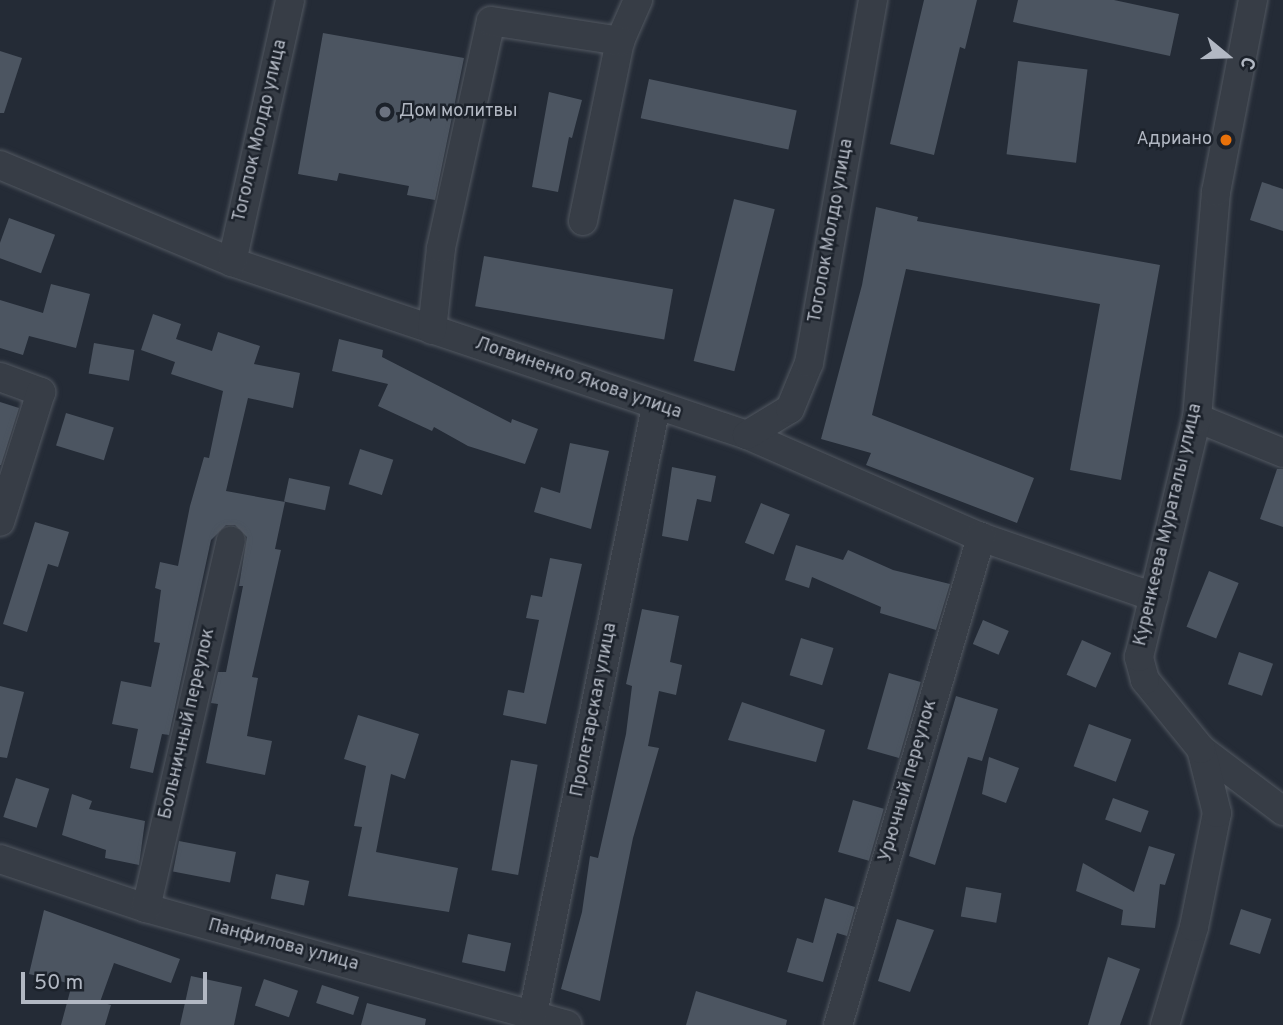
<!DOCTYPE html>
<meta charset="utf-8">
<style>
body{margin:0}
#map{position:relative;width:1283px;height:1025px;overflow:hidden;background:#242b36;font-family:Overpass,sans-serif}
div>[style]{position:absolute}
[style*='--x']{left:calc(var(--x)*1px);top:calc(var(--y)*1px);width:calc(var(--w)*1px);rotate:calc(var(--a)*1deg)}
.building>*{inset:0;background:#4c5561;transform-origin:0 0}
.roads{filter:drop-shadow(0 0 2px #525861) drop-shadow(0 0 2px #525861)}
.minor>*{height:28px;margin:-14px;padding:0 14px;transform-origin:14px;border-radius:14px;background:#373d46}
.dots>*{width:19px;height:19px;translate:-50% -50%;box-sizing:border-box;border:4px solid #1c222b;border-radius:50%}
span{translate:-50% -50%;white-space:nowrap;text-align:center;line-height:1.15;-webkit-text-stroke:5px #1c222b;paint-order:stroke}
.poi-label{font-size:18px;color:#b2b8c3}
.left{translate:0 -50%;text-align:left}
.right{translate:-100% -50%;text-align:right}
.street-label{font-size:18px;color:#b2b8c3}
.north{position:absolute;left:1192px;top:21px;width:70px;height:70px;-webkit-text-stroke:5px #1c222b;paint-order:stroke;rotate:109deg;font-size:19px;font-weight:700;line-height:28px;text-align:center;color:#b2b8c3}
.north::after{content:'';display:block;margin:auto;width:24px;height:32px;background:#b2b8c3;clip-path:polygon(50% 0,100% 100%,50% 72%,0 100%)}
.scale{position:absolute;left:21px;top:972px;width:186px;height:32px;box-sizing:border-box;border:4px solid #b2b8c3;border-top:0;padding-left:9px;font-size:21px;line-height:24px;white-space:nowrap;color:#b2b8c3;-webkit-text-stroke:5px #1c222b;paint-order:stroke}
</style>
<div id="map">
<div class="building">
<i style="clip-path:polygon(924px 0,977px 0,965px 49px,960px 47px,934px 155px,890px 144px)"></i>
<i style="clip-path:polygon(1018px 0,1114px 0,1179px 14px,1170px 56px,1013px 22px)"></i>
<i style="clip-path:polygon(323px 33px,464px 58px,435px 200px,407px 195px,409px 186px,339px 173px,337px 181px,298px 174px)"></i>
<i style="clip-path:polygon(0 51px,22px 58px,4px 113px,0 113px)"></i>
<i style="left:1018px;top:61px;width:70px;height:94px;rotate:7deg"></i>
<i style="left:649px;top:79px;width:151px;height:40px;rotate:12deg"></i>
<i style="clip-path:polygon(549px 92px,582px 100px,572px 138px,569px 137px,558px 192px,532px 187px)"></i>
<i style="clip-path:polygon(1262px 182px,1283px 189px,1283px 231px,1250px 220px)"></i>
<i style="left:734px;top:199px;width:42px;height:167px;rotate:14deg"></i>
<i style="clip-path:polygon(876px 207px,918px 217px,917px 221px,1160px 265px,1121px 480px,1070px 470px,1100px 304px,906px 269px,872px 415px,1034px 478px,1017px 523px,866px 465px,871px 453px,821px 439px,862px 285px)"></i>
<i style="left:9px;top:218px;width:49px;height:41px;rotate:20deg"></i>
<i style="left:484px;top:256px;width:192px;height:51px;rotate:10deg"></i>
<i style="clip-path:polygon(51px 284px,90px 294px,76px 348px,29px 336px,23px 355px,0 348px,0 300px,43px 313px)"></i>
<i style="clip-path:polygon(153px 314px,181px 324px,176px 339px,212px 351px,218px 332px,260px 346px,254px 364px,300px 373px,293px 408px,248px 398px,226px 491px,285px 502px,275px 549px,281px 550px,252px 677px,258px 678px,247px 736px,272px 741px,265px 775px,206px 763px,218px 704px,211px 703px,218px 672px,226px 672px,243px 586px,239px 586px,247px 537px,235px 525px,226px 525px,211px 540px,169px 735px,162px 734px,153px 773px,130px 768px,138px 729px,112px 724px,121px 681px,151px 687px,160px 643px,154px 642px,161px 590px,155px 588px,160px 562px,178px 566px,190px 506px,204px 457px,209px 458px,223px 391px,171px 374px,175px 362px,141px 350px)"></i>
<i style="clip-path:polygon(339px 339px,383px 350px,382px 357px,511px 423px,512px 419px,538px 429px,525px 464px,468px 446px,434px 427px,432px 431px,378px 406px,388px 384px,332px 371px)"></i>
<i style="left:94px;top:343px;width:41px;height:31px;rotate:10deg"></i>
<i style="clip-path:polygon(0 402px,19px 408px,1px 465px,0 465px)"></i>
<i style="left:66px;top:413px;width:50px;height:34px;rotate:17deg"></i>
<i style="clip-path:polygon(570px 443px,609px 451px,591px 529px,534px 512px,541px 487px,560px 493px)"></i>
<i style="left:360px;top:449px;width:35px;height:37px;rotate:18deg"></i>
<i style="clip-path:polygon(672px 467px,716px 476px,711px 502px,697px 499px,688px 541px,662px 536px)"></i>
<i style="clip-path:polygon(1277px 469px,1283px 469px,1283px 527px,1260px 519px)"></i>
<i style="left:289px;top:478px;width:42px;height:24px;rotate:12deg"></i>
<i style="left:761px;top:503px;width:31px;height:43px;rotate:22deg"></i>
<i style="clip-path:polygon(35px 522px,69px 532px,58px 567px,48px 564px,27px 632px,3px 624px)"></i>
<i style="clip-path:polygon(796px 545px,843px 560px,848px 550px,893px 570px,950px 584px,936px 630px,880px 613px,881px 607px,812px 577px,809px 588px,785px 580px)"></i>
<i style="clip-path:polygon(550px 558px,582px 564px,546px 724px,503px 715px,508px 690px,524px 693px,539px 620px,526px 618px,531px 595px,542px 597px)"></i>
<i style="left:1209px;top:571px;width:32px;height:60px;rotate:22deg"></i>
<i style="clip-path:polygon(642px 609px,679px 616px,670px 662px,682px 665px,676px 695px,659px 691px,648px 746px,659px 748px,633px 838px,600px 1001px,561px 989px,582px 912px,590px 856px,598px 858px,626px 734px,632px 686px,626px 684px)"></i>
<i style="left:983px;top:620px;width:28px;height:26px;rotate:23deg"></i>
<i style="left:801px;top:638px;width:34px;height:39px;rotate:17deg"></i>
<i style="left:1082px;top:640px;width:32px;height:38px;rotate:24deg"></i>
<i style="left:1239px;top:652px;width:36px;height:34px;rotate:19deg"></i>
<i style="left:889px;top:673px;width:33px;height:79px;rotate:16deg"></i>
<i style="clip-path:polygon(0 686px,24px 692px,7px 758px,0 757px)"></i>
<i style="clip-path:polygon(956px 696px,998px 709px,982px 761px,968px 757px,935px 865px,909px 856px)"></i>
<i style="clip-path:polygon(742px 702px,825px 730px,816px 762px,728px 740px)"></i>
<i style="clip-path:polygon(358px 715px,419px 734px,405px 779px,391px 774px,376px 852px,458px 868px,449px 912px,348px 896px,362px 827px,354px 826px,366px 766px,344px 759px)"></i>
<i style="left:1089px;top:724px;width:45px;height:45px;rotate:20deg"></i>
<i style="clip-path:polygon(989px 757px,1019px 768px,1006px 803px,982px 794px)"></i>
<i style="left:511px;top:760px;width:27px;height:112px;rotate:10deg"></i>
<i style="left:16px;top:778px;width:35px;height:41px;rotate:18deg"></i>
<i style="clip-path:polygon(72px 794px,92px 801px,89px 809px,145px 821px,139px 865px,105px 858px,106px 850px,62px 835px)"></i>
<i style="left:1113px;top:798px;width:38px;height:23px;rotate:20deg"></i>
<i style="left:853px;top:800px;width:32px;height:54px;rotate:16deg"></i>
<i style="left:179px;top:841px;width:58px;height:31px;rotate:11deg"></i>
<i style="clip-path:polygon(1149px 846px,1175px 854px,1165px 885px,1160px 884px,1155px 928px,1121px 925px,1123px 910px,1076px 891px,1083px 863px,1134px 892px)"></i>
<i style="left:276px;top:874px;width:34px;height:25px;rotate:12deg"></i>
<i style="left:966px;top:887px;width:36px;height:30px;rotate:10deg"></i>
<i style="clip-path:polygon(825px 898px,855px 907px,847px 936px,837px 933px,823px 982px,787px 972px,797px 938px,813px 943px)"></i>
<i style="left:1241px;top:909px;width:32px;height:37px;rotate:18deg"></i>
<i style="clip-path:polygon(44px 910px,180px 959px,171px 983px,114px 963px,100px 1002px,111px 1005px,105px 1025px,61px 1025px,72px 984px,29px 974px)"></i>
<i style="clip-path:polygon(897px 919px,934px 930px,910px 992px,878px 981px)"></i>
<i style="left:468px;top:934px;width:44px;height:29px;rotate:12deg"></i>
<i style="clip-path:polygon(1108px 957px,1140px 969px,1120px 1025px,1088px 1025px)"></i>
<i style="clip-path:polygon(191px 976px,242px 987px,234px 1025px,180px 1025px)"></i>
<i style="left:264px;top:979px;width:36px;height:28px;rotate:19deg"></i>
<i style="left:322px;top:985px;width:39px;height:19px;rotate:18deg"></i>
<i style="clip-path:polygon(696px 991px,787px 1020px,786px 1025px,686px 1025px)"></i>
<i style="clip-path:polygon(367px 1003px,426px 1019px,425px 1025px,361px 1025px)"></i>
</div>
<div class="roads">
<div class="minor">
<i style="--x:0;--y:165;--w:251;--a:22.7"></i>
<i style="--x:232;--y:262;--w:543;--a:18.57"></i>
<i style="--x:747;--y:435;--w:255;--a:23.6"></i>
<i style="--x:981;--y:537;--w:183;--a:19.1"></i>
<i style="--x:583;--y:221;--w:184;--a:-78.4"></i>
<i style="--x:620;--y:41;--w:45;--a:-66.3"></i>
<i style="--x:232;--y:262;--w:268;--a:-77.5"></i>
<i style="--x:432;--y:330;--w:82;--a:-83.7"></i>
<i style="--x:441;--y:248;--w:232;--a:-77.6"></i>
<i style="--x:491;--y:21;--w:131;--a:8.8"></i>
<i style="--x:0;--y:377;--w:44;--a:20.1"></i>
<i style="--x:41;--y:392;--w:136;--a:107.5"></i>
<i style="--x:1197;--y:418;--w:93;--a:22.1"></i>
<i style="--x:747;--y:435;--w:50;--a:-31.2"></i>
<i style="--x:790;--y:409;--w:50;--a:-67.6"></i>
<i style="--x:809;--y:363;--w:369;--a:-80"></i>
<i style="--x:1201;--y:749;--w:103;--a:37.1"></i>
<i style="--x:0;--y:859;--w:154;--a:18.6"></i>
<i style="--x:146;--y:908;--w:437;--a:15.5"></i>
<i style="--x:146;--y:908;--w:377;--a:-77"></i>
<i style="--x:533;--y:1014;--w:620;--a:-78.56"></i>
<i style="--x:838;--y:1025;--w:509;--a:-73.67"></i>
<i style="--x:1165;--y:1025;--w:102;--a:-73.5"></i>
<i style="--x:1194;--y:927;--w:116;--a:-78.6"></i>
<i style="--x:1217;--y:813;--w:66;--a:-104"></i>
<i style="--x:1201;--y:749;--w:89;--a:-129.1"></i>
<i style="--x:1145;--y:680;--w:24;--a:-105"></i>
<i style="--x:1139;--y:657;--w:246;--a:-76.4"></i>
<i style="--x:1197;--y:418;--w:227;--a:-85.2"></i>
<i style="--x:1216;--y:192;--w:196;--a:-79.1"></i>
</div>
</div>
<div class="dots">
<i style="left:385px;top:112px;background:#6b7280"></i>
<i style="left:1226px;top:140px;background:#e8710a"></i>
</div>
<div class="poi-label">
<span class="left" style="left:399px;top:112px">Дом молитвы</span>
<span class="right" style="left:1212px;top:140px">Адриано</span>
</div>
<div class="street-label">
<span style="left:261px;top:131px;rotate:-77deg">Тоголок Молдо улица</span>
<span style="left:832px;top:231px;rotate:-80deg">Тоголок Молдо улица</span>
<span style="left:578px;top:379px;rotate:19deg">Логвиненко Якова улица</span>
<span style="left:1169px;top:525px;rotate:-77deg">Куренкеева Мураталы улица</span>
<span style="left:595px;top:710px;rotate:-79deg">Пролетарская улица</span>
<span style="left:188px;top:724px;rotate:-77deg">Больничный переулок</span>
<span style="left:909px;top:781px;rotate:-74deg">Урючный переулок</span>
<span style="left:283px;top:946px;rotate:15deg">Панфилова улица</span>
</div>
<div class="north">С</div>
<div class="scale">50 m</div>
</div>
